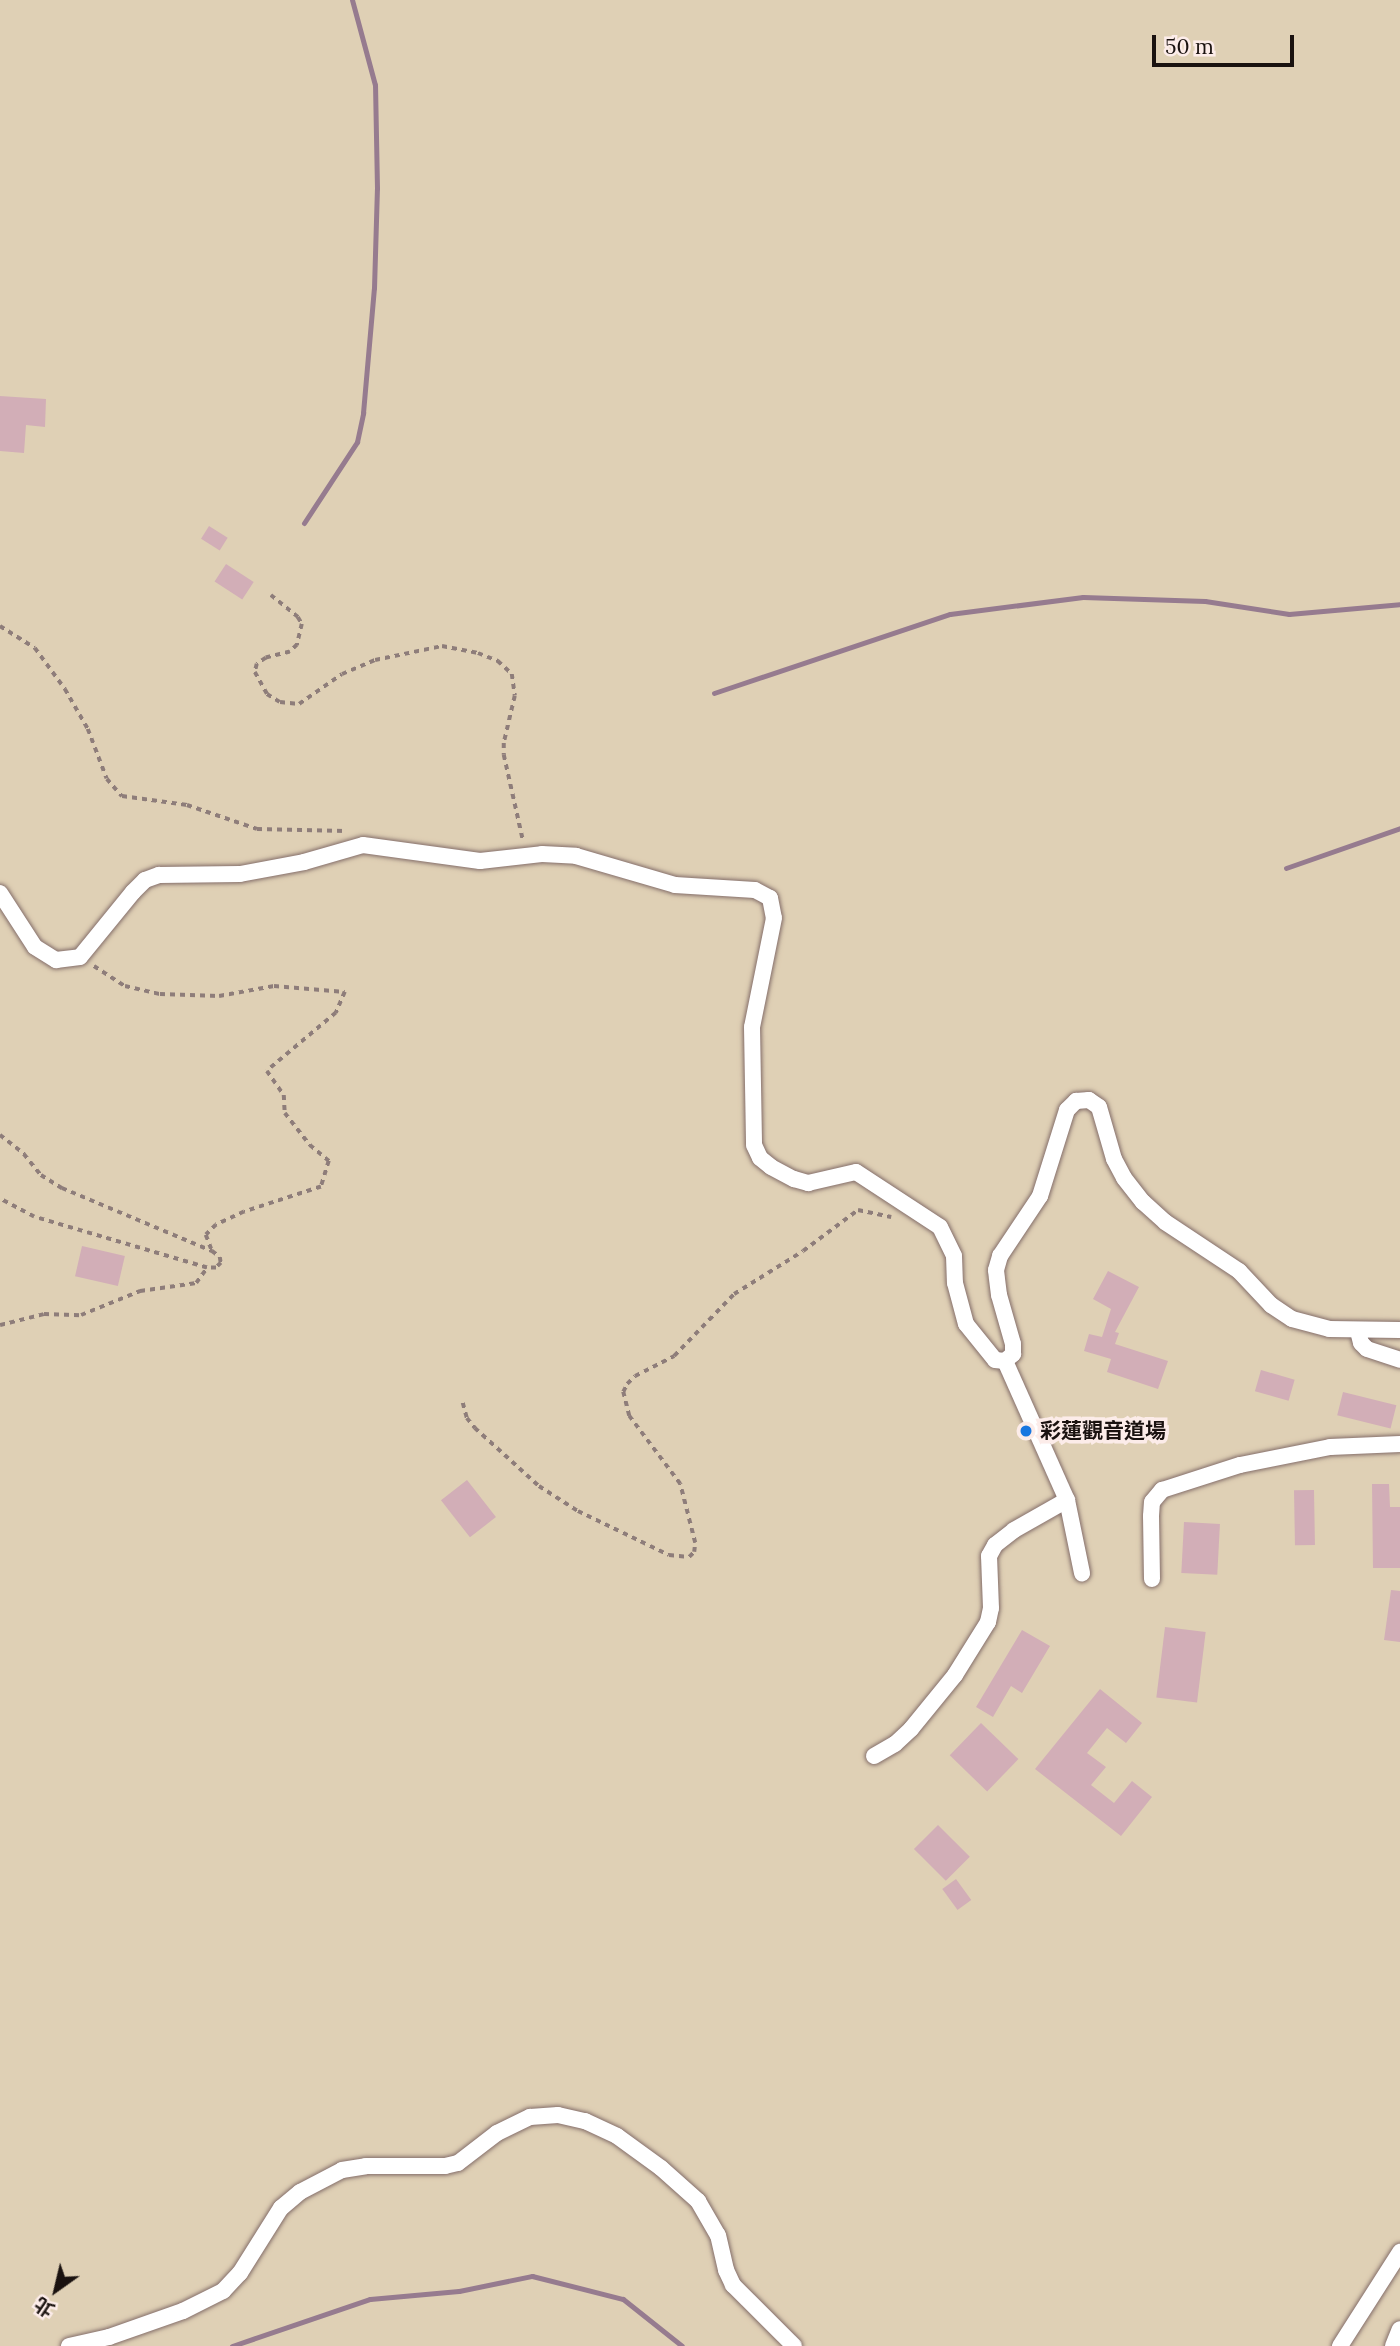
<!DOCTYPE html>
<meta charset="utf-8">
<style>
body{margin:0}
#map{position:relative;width:1400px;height:2346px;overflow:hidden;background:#f6dcd8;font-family:Lora,"Noto Sans TC",serif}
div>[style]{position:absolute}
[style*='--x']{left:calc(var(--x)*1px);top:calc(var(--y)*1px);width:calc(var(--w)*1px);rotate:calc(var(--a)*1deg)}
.green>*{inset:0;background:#dfd0b5;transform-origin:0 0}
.stream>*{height:5px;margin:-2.5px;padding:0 2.5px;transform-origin:2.5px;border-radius:2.5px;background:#967b8f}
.building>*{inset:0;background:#d2aeb7;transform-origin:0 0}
.path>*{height:3.5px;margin-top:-1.75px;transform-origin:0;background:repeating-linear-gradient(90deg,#8e7d7a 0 5px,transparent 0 10px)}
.roads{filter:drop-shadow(0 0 2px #846e6a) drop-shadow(0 0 2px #846e6a)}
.street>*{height:16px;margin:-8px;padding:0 8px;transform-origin:8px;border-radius:8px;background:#fff}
.dots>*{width:19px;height:19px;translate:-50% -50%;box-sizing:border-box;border:4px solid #fcece9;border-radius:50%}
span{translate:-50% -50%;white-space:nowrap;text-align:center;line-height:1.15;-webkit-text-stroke:7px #fcece9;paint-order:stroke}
.poi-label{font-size:21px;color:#1a1210;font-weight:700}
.left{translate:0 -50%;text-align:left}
.north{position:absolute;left:21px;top:2255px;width:70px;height:70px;-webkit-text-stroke:5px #fcece9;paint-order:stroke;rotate:214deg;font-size:19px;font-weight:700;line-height:28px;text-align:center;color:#1a1210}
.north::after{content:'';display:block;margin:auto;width:24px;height:32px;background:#1a1210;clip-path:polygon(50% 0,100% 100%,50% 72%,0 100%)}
.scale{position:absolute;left:1152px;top:35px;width:142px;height:32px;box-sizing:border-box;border:4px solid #1a1210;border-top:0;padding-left:9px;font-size:21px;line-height:24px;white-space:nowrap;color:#1a1210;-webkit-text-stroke:5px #fcece9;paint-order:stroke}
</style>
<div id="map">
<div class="green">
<i style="left:0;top:0;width:1400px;height:2346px"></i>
</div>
<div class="stream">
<i style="--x:304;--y:523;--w:97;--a:-56.8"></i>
<i style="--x:357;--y:442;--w:30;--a:-78"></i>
<i style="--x:363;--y:413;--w:125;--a:-85"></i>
<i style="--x:374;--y:288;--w:100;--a:-88.3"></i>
<i style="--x:377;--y:188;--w:103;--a:-91.1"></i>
<i style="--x:375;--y:85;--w:88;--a:-105.1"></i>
<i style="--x:714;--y:693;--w:249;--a:-18.5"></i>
<i style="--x:950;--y:614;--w:134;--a:-7.3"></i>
<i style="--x:1083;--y:597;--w:122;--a:1.9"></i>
<i style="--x:1205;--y:601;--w:85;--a:8.8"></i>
<i style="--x:1289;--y:614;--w:111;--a:-5.1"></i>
<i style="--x:1286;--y:868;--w:121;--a:-19.3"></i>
<i style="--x:232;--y:2346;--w:146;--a:-18.8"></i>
<i style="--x:370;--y:2299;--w:89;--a:-5.1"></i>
<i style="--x:459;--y:2291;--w:75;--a:-11.6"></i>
<i style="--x:532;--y:2276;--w:94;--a:14.2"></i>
<i style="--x:623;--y:2299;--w:75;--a:38.5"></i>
</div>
<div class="building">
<i style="clip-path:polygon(0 396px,46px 399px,45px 427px,26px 425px,24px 453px,0 451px)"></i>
<i style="left:209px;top:526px;width:22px;height:15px;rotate:32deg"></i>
<i style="left:226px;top:564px;width:33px;height:21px;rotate:33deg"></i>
<i style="left:82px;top:1246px;width:44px;height:31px;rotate:13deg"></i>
<i style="clip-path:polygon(1108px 1271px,1139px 1287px,1115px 1332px,1119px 1333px,1115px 1344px,1168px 1361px,1158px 1389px,1107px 1372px,1111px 1359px,1084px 1351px,1089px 1334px,1102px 1337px,1111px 1309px,1093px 1299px)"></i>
<i style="left:1261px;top:1370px;width:35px;height:22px;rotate:16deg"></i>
<i style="left:1343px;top:1392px;width:55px;height:24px;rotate:14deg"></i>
<i style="left:467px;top:1480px;width:47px;height:33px;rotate:52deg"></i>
<i style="clip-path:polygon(1372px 1484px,1389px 1484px,1390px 1507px,1400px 1507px,1400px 1568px,1373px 1568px)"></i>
<i style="left:1314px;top:1490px;width:55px;height:20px;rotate:89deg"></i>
<i style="left:1184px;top:1522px;width:36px;height:51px;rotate:3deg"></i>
<i style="clip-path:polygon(1391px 1590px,1400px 1591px,1400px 1642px,1384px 1640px)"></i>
<i style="left:1165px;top:1627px;width:41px;height:71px;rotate:7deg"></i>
<i style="clip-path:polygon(1022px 1630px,1050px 1646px,1022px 1693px,1011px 1686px,993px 1717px,976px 1707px)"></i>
<i style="clip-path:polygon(1100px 1689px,1142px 1723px,1126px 1743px,1107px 1728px,1087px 1753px,1106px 1767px,1091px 1785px,1114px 1803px,1132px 1781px,1152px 1797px,1121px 1836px,1035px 1769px)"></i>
<i style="left:981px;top:1723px;width:52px;height:45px;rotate:44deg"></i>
<i style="left:938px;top:1825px;width:45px;height:34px;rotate:45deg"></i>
<i style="left:956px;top:1879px;width:26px;height:17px;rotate:54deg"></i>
</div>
<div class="path">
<i style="--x:271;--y:595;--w:35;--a:39"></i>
<i style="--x:298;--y:617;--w:8;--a:60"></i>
<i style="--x:302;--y:624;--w:22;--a:103"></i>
<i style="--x:297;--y:645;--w:10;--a:135"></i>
<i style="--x:290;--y:652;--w:25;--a:166"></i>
<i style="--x:266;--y:658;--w:11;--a:146"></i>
<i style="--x:257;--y:664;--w:8;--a:104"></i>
<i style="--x:255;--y:672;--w:25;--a:61"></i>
<i style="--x:267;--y:694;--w:15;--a:32"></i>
<i style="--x:280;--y:702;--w:19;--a:6"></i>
<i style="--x:299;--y:704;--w:52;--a:-34.9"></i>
<i style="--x:342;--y:674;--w:36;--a:-23"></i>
<i style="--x:375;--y:660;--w:68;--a:-11.8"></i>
<i style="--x:442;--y:646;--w:37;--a:11"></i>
<i style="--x:478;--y:653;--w:22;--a:22"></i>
<i style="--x:498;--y:661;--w:19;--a:43"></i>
<i style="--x:512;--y:674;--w:22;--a:82"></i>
<i style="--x:515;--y:696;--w:48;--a:103.2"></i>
<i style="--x:504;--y:743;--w:12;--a:90"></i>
<i style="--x:504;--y:755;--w:87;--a:77.4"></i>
<i style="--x:0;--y:626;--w:41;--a:32.2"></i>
<i style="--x:35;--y:648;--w:51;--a:53.8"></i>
<i style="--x:65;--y:689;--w:46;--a:60.1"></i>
<i style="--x:88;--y:729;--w:53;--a:69.2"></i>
<i style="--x:107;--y:779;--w:23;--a:49"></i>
<i style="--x:122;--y:796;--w:66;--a:7.9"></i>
<i style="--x:187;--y:805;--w:74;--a:18.9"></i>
<i style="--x:257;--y:829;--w:89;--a:1.3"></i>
<i style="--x:94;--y:966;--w:37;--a:33"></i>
<i style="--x:125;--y:986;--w:36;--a:13"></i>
<i style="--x:160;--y:994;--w:59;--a:1.9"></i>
<i style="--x:219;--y:996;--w:56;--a:-10.3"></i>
<i style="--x:274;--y:986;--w:71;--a:4.8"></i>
<i style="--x:345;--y:992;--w:23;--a:113"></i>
<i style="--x:336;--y:1013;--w:90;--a:140"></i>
<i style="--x:267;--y:1071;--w:29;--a:55"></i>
<i style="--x:284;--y:1095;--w:18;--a:87"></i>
<i style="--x:285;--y:1113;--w:41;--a:52"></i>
<i style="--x:310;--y:1145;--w:25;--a:40"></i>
<i style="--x:329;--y:1161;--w:27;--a:107"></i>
<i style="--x:321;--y:1187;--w:81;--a:162"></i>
<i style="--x:244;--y:1212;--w:31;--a:155"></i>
<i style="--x:216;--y:1225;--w:14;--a:135"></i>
<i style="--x:206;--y:1235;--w:17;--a:69"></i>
<i style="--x:0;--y:1135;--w:31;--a:38"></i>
<i style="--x:24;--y:1154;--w:27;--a:51"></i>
<i style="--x:41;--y:1175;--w:25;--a:32"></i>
<i style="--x:62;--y:1188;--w:163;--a:22.8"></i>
<i style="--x:212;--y:1251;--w:10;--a:37"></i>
<i style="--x:220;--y:1257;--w:6;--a:81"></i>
<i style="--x:221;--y:1263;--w:7;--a:135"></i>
<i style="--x:216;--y:1268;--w:9;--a:180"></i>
<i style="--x:207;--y:1268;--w:180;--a:-163.6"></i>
<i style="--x:34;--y:1217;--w:38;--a:-152"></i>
<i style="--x:0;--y:1325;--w:45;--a:-14"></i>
<i style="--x:44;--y:1314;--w:37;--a:2"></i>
<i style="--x:81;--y:1315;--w:64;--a:-22.1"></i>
<i style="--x:140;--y:1291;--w:57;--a:-8.1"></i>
<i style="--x:196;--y:1283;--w:19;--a:-54"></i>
<i style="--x:463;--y:1403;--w:16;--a:75"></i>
<i style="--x:467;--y:1418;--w:13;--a:51"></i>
<i style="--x:475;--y:1428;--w:86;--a:42.2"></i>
<i style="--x:539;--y:1486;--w:46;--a:32.7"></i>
<i style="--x:578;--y:1511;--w:101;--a:25.8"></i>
<i style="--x:669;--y:1555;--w:20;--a:6"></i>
<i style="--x:689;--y:1557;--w:7;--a:-45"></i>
<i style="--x:694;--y:1552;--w:9;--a:-84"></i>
<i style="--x:695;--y:1543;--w:61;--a:-104.3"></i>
<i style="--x:680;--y:1484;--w:85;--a:-126.9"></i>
<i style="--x:629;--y:1416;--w:25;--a:-104"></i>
<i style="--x:623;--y:1392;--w:9;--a:-63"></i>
<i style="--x:627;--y:1384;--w:11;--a:-45"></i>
<i style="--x:635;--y:1376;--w:44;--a:-27.1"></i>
<i style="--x:674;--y:1356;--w:86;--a:-45.9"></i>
<i style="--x:734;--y:1294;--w:81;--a:-31.9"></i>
<i style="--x:803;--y:1251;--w:69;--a:-36.7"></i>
<i style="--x:858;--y:1210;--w:34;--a:12"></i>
</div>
<div class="roads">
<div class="street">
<i style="--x:0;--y:893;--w:64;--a:57.1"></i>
<i style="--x:35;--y:947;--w:25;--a:32"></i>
<i style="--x:56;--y:960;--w:24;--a:-7"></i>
<i style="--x:80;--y:957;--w:84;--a:-50.8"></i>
<i style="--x:133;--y:892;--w:17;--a:-45"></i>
<i style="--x:145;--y:880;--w:15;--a:-20"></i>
<i style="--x:159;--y:875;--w:81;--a:-0.7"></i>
<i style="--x:240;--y:874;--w:65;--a:-10.6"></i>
<i style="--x:304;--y:862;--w:61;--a:-16.1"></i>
<i style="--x:363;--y:845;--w:118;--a:7.8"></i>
<i style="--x:480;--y:861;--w:62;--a:-6.4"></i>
<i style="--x:542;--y:854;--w:34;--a:3"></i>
<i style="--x:576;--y:856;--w:103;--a:16.3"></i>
<i style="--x:675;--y:885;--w:80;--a:3.6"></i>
<i style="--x:755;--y:890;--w:17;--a:28"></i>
<i style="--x:770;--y:898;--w:20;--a:79"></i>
<i style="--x:774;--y:918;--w:111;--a:101.4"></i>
<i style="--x:752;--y:1027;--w:118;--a:89"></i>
<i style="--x:754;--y:1145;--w:14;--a:65"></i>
<i style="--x:760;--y:1158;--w:14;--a:39"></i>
<i style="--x:771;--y:1167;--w:26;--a:28"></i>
<i style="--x:794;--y:1179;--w:15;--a:16"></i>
<i style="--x:808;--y:1183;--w:49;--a:-12.9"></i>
<i style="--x:856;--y:1172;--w:100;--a:33.2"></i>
<i style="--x:940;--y:1227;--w:32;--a:64"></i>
<i style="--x:954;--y:1256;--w:27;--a:88"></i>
<i style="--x:955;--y:1283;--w:42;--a:75"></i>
<i style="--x:966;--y:1324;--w:46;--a:51.1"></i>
<i style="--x:995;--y:1360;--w:10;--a:6"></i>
<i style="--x:1005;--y:1361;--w:11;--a:-41"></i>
<i style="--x:1013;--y:1354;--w:10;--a:-90"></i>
<i style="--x:1013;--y:1344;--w:51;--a:-105.9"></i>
<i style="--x:999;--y:1295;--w:25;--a:-97"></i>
<i style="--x:996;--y:1270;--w:15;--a:-74"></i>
<i style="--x:1000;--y:1256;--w:72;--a:-56.3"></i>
<i style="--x:1040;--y:1196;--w:90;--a:-72.6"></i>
<i style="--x:1067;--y:1110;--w:13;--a:-45"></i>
<i style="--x:1076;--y:1101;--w:13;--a:-4"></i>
<i style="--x:1089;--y:1100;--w:12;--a:35"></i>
<i style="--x:1099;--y:1107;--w:54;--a:73.9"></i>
<i style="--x:1114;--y:1159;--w:21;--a:62"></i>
<i style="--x:1124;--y:1178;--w:31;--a:52"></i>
<i style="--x:1143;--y:1202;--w:30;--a:42"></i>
<i style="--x:1165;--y:1222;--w:89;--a:33.5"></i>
<i style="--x:1239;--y:1271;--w:47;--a:46.7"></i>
<i style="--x:1271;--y:1305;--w:25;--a:34"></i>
<i style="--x:1292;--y:1319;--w:38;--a:15"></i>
<i style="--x:1329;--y:1329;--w:71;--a:0.8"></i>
<i style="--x:1358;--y:1331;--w:12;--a:76"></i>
<i style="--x:1361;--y:1343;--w:8;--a:45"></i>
<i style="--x:1367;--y:1349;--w:35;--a:18"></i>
<i style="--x:1005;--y:1361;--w:152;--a:66"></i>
<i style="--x:1067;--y:1500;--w:75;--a:78.4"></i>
<i style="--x:1152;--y:1579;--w:63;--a:-90.9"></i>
<i style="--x:1151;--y:1516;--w:14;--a:-86"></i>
<i style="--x:1152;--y:1502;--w:16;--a:-50"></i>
<i style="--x:1162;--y:1490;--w:82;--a:-17.8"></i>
<i style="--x:1240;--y:1465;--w:92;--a:-11.3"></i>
<i style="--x:1330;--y:1447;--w:70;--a:-2.5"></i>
<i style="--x:874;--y:1756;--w:24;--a:-30"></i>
<i style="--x:895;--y:1744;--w:22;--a:-43"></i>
<i style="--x:911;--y:1729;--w:70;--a:-50.8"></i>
<i style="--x:955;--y:1675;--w:62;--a:-58.1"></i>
<i style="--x:988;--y:1622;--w:14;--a:-78"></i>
<i style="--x:991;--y:1608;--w:52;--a:-92.2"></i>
<i style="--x:989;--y:1556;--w:13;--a:-61"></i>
<i style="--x:995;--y:1545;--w:24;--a:-38"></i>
<i style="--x:1014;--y:1530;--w:61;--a:-29.5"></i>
<i style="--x:69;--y:2346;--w:41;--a:-12.7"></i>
<i style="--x:109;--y:2337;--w:78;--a:-19.4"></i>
<i style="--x:183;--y:2311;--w:45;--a:-26.6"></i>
<i style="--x:223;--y:2291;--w:25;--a:-47"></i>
<i style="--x:240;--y:2273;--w:77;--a:-57.8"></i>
<i style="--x:281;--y:2208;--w:25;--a:-40"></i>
<i style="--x:300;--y:2192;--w:47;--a:-27.6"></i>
<i style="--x:342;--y:2170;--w:24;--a:-9"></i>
<i style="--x:366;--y:2166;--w:79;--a:0"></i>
<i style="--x:445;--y:2166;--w:13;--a:-13"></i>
<i style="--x:458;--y:2163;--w:49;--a:-37.6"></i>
<i style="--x:497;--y:2133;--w:37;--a:-26"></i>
<i style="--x:530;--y:2117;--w:28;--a:-4"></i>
<i style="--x:558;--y:2115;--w:28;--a:13"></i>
<i style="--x:585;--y:2121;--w:35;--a:25"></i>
<i style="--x:617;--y:2136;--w:54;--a:36"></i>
<i style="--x:661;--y:2168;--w:50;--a:41.7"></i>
<i style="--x:698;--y:2201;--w:39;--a:60"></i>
<i style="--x:718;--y:2235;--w:36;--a:77"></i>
<i style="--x:726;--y:2270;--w:17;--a:65"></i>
<i style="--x:733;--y:2285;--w:86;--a:45"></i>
<i style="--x:1340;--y:2346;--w:112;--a:-57.4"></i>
<i style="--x:1393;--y:2346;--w:18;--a:-68"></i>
</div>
</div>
<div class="dots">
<i style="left:1026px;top:1431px;background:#1877e0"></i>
</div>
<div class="poi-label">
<span class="left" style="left:1040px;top:1431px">彩蓮觀音道場</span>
</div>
<div class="north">北</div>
<div class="scale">50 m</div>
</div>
